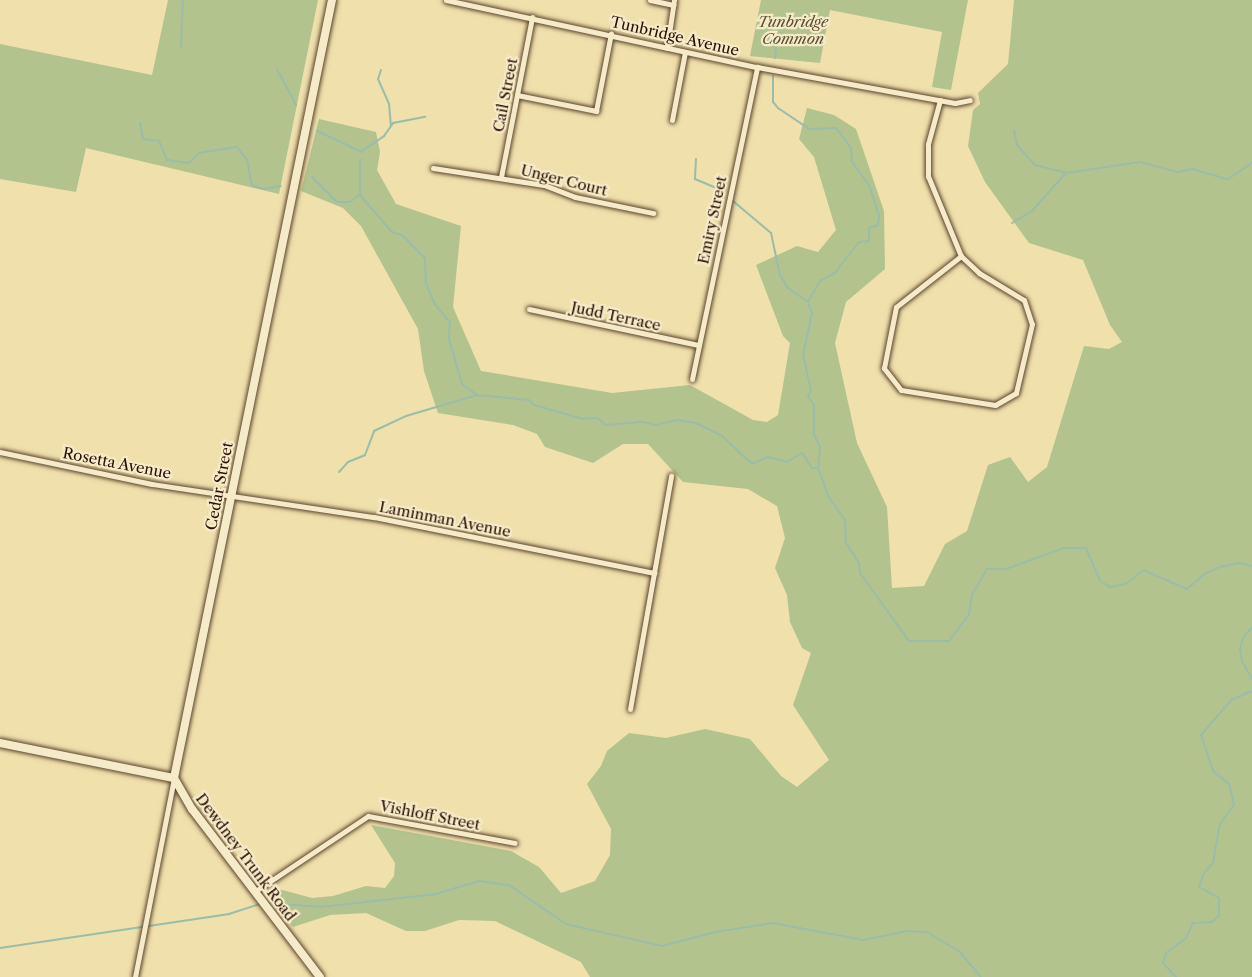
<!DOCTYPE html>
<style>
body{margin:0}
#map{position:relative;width:1252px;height:977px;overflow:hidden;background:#efe0ac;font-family:"Libre Caslon Text",serif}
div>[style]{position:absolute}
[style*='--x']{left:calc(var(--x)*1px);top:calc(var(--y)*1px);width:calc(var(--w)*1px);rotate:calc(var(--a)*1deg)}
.green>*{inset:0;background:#b3c38e}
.stream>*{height:2px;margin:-1px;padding:0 1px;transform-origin:1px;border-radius:1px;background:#9abda9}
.roads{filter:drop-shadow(0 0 2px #5c432c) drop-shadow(0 0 2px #5c432c)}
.street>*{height:5px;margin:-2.5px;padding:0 2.5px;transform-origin:2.5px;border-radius:2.5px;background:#f5ebc9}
.secondary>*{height:8px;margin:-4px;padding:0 4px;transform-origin:4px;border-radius:4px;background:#f5ebc9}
span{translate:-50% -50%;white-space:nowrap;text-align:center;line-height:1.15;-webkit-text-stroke:4.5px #f5ebc9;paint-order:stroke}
.park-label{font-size:15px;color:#5b4e32;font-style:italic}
.street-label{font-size:15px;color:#2b0f01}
</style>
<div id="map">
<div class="green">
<i style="clip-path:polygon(168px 0,318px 0,279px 194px,86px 148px,76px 192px,0 179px,0 44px,152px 75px)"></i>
<i style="clip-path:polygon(761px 0,968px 0,951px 90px,932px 87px,942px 32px,830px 10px,820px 63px,750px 56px)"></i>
<i style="clip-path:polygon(1014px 0,1252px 0,1252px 977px,590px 977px,581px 962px,495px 921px,459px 920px,425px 931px,406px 931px,366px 913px,330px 915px,293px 927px,269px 899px,275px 888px,312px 898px,333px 896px,366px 886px,385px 888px,394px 876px,395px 863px,371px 825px,511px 851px,539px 867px,561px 893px,595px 881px,610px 855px,611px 829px,587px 784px,601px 766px,607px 751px,629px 733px,666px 738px,705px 729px,750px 739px,781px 776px,797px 787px,829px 760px,793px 705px,811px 653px,802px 648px,790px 622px,787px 595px,775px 568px,785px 538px,777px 506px,748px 489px,683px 482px,648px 444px,623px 444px,593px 463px,545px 447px,537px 434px,513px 425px,438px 413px,424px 371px,418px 329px,361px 226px,343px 208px,301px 191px,319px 119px,376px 132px,380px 152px,377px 170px,396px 204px,461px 226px,453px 307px,481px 371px,612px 393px,690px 385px,753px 420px,767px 422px,778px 415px,790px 343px,783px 336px,756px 265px,797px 246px,818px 252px,836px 230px,814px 157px,799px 139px,807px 108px,834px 115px,856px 129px,884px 211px,885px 269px,846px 302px,835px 343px,857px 443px,887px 507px,892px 588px,924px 586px,945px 544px,967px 531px,988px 465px,1010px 457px,1028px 482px,1047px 467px,1084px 346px,1109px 349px,1122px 342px,1110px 325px,1083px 260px,1029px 243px,985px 182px,968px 146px,973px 110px,980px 104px,978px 93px,1008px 64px)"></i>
</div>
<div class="stream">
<i style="--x:181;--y:47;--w:47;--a:-87.6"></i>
<i style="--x:775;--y:58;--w:36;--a:-85"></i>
<i style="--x:277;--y:69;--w:41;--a:62.2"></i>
<i style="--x:381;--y:70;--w:9;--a:108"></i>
<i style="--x:378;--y:79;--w:27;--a:66"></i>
<i style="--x:389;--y:104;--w:22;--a:85"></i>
<i style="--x:773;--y:76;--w:26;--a:90"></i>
<i style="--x:773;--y:102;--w:8;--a:50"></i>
<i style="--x:778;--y:108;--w:37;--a:34"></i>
<i style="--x:809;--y:129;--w:27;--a:-2"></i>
<i style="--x:836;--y:128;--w:25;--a:53"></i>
<i style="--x:851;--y:148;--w:14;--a:86"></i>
<i style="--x:852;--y:162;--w:29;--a:54"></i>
<i style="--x:869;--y:185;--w:33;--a:72"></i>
<i style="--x:879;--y:216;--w:9;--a:96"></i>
<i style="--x:878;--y:225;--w:9;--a:162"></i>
<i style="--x:869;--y:228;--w:13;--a:90"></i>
<i style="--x:869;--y:241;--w:10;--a:174"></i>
<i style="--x:859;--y:242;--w:39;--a:128"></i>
<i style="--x:835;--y:273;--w:17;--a:152"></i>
<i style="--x:820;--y:281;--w:24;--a:120"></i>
<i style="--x:808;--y:302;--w:12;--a:70"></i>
<i style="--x:812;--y:313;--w:43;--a:102.1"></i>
<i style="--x:803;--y:355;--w:36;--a:77"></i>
<i style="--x:811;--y:390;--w:8;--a:113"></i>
<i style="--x:808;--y:397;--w:10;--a:53"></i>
<i style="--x:814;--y:405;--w:29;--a:90"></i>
<i style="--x:814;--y:434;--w:14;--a:65"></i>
<i style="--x:820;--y:447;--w:21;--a:95"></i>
<i style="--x:140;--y:123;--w:16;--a:79"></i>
<i style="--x:143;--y:139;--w:16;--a:7"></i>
<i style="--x:159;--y:141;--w:21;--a:67"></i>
<i style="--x:167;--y:160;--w:22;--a:8"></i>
<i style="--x:189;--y:163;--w:14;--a:-45"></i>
<i style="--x:199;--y:153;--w:38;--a:-9"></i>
<i style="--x:237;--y:147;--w:16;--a:52"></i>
<i style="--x:247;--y:160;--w:26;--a:79"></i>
<i style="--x:252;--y:186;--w:12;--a:14"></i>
<i style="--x:264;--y:189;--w:17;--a:-10"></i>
<i style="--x:317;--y:131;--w:50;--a:25"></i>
<i style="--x:1014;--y:131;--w:14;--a:78"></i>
<i style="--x:1017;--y:145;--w:27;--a:48"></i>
<i style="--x:1035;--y:165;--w:32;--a:14"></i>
<i style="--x:1066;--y:173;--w:75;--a:-8.5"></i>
<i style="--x:1140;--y:162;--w:39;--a:15"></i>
<i style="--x:1178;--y:172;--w:14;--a:-12"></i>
<i style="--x:1192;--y:169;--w:37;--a:16"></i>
<i style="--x:1228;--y:179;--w:29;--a:-34"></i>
<i style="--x:362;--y:151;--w:27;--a:-34"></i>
<i style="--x:384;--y:136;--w:16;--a:-55"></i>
<i style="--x:393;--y:123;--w:33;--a:-11"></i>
<i style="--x:696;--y:159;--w:20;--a:93"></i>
<i style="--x:695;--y:179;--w:25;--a:23"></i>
<i style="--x:360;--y:160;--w:35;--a:90"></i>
<i style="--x:360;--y:195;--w:49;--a:49.1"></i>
<i style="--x:392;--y:232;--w:10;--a:17"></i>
<i style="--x:402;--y:235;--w:33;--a:45"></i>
<i style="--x:425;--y:258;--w:25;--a:88"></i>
<i style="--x:426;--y:283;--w:22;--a:68"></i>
<i style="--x:434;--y:303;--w:26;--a:51"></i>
<i style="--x:450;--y:323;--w:16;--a:94"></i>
<i style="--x:449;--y:339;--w:47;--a:73.9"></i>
<i style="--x:462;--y:384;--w:19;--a:36"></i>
<i style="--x:477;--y:395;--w:52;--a:5.5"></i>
<i style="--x:529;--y:400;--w:7;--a:45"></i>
<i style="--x:534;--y:405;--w:51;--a:15.9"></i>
<i style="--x:583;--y:419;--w:14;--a:-4"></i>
<i style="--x:597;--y:418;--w:11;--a:38"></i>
<i style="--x:606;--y:425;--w:37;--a:-5"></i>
<i style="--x:643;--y:422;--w:13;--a:13"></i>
<i style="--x:656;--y:425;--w:22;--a:-13"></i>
<i style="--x:677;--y:420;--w:19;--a:9"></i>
<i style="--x:696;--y:423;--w:28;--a:26"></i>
<i style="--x:721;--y:435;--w:42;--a:43.1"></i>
<i style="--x:752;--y:464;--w:17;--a:-25"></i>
<i style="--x:767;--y:457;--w:21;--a:14"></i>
<i style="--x:787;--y:462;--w:17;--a:-31"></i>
<i style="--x:802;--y:453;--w:18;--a:56"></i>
<i style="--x:812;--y:468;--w:6;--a:0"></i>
<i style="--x:818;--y:468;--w:30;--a:70"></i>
<i style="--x:828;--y:496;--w:29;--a:55"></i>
<i style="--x:845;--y:520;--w:23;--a:88"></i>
<i style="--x:846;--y:543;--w:24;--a:57"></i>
<i style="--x:859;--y:563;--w:10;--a:84"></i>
<i style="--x:860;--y:573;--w:84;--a:54.2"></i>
<i style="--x:909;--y:641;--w:40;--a:0"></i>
<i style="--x:949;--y:641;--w:34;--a:-53"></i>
<i style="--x:969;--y:614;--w:19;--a:-81"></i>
<i style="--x:972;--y:595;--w:30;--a:-60"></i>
<i style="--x:987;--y:569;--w:19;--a:0"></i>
<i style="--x:1006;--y:569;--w:62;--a:-19.9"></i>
<i style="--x:1064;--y:548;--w:22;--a:0"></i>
<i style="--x:1086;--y:548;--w:36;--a:67"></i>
<i style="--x:1100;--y:581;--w:12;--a:31"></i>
<i style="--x:1110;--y:587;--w:16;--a:-11"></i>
<i style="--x:1126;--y:584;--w:22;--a:-39"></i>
<i style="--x:1143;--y:570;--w:48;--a:23.4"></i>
<i style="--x:1187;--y:589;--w:23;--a:-41"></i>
<i style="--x:1204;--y:574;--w:17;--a:-24"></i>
<i style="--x:1220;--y:567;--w:19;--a:-12"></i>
<i style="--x:1239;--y:563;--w:13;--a:13"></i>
<i style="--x:312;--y:177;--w:35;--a:45"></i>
<i style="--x:337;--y:202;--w:13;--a:0"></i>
<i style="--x:350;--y:202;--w:11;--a:-38"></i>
<i style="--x:733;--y:201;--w:50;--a:40.1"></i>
<i style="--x:771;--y:233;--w:43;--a:77.9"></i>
<i style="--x:780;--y:275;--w:15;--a:58"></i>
<i style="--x:788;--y:288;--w:24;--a:35"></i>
<i style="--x:1012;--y:223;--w:23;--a:-31"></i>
<i style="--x:1032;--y:211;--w:50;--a:-48.3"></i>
<i style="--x:339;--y:472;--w:13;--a:-48"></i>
<i style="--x:348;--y:462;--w:18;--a:-22"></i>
<i style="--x:365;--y:455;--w:26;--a:-69"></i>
<i style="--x:374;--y:431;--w:35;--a:-25"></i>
<i style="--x:406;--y:416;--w:74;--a:-16.5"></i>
<i style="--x:1252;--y:627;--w:14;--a:129"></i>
<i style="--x:1243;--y:638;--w:11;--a:105"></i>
<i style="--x:1240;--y:649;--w:12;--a:81"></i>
<i style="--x:1242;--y:661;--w:21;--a:61"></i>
<i style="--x:268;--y:903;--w:53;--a:4.3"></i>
<i style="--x:321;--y:907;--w:116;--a:-6.4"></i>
<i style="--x:436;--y:894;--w:45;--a:-16.8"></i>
<i style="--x:479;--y:881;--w:30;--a:8"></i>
<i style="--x:509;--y:885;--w:69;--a:34.4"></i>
<i style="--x:566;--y:924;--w:98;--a:12.9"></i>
<i style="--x:662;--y:946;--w:55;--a:-14.8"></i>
<i style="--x:715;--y:932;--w:59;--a:-8.8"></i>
<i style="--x:773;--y:923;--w:92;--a:10.7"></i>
<i style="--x:863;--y:940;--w:46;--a:-11.3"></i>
<i style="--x:908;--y:931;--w:19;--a:3"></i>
<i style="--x:927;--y:932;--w:37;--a:31"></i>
<i style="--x:959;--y:951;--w:34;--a:50"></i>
<i style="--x:0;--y:948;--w:232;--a:-8.4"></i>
<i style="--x:229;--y:914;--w:35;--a:-18"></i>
<i style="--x:1176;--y:977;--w:19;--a:-133"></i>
<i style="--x:1163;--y:963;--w:10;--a:-73"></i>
<i style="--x:1166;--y:953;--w:25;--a:-37"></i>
<i style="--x:1186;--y:938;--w:17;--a:-65"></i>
<i style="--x:1193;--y:923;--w:19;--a:-3"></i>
<i style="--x:1212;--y:922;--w:9;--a:-41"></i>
<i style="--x:1219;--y:916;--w:18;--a:-90"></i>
<i style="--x:1219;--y:898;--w:23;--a:-151"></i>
<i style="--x:1199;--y:887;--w:15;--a:-70"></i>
<i style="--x:1204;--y:873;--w:13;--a:-48"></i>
<i style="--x:1213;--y:863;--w:40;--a:-80"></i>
<i style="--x:1220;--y:824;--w:24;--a:-54"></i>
<i style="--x:1234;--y:805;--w:22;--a:-103"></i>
<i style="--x:1229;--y:784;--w:21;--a:-141"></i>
<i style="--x:1213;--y:771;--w:38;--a:-108"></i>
<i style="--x:1201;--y:735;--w:46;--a:-49.4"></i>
<i style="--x:1231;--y:700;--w:23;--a:-23"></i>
</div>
<div class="roads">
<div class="street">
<i style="--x:446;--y:0;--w:318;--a:12.2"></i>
<i style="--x:757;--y:67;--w:201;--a:10.3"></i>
<i style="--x:955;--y:103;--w:15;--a:-11"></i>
<i style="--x:650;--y:0;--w:24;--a:12"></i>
<i style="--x:667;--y:48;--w:49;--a:-81.7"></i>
<i style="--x:517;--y:95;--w:81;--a:11.4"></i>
<i style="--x:596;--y:111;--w:79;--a:-79.1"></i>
<i style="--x:940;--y:100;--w:46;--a:105.3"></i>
<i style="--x:928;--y:144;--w:32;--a:90"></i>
<i style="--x:928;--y:176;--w:87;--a:67.6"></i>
<i style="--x:961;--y:256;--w:25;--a:43"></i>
<i style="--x:979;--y:273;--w:52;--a:31"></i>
<i style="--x:1024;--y:300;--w:25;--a:72"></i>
<i style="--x:1032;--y:324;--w:71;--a:103.1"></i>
<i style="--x:1016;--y:393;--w:24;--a:150"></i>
<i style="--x:995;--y:405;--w:95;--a:-170.9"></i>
<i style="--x:901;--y:390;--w:28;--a:-128"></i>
<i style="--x:884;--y:368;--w:62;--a:-78.9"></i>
<i style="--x:896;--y:307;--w:83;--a:-38.1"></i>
<i style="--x:672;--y:120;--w:69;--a:-79.2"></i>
<i style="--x:433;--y:168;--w:112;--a:8.7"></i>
<i style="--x:544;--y:185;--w:33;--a:21"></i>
<i style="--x:575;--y:197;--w:80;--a:11.6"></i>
<i style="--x:501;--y:177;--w:163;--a:-79"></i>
<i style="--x:529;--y:309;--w:173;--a:12"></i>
<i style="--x:692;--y:379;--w:319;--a:-78.2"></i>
<i style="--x:0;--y:452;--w:155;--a:11.9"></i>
<i style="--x:152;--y:484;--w:224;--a:8.5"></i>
<i style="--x:374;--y:517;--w:286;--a:11.3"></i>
<i style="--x:630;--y:709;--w:237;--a:-80"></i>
<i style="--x:254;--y:892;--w:137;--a:-33.7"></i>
<i style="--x:368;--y:816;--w:149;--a:10.4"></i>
<i style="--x:135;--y:977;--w:203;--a:-78.9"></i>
</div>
<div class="secondary">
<i style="--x:0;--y:743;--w:177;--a:11.4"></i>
<i style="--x:174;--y:778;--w:36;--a:60"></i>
<i style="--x:192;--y:809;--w:211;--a:52.7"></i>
<i style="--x:174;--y:778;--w:794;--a:-78.52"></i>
</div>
</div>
<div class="park-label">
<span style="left:793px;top:30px">Tunbridge<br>Common</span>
</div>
<div class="street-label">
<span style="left:675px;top:36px;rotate:13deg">Tunbridge Avenue</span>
<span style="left:505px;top:95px;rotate:-79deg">Cail Street</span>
<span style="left:564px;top:180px;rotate:14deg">Unger Court</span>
<span style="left:712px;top:220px;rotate:-78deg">Emiry Street</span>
<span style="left:616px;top:316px;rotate:12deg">Judd Terrace</span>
<span style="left:117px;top:463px;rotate:11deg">Rosetta Avenue</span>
<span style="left:219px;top:486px;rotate:-79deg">Cedar Street</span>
<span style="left:445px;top:519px;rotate:11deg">Laminman Avenue</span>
<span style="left:430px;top:815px;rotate:11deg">Vishloff Street</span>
<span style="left:246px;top:857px;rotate:53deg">Dewdney Trunk Road</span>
</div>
</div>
